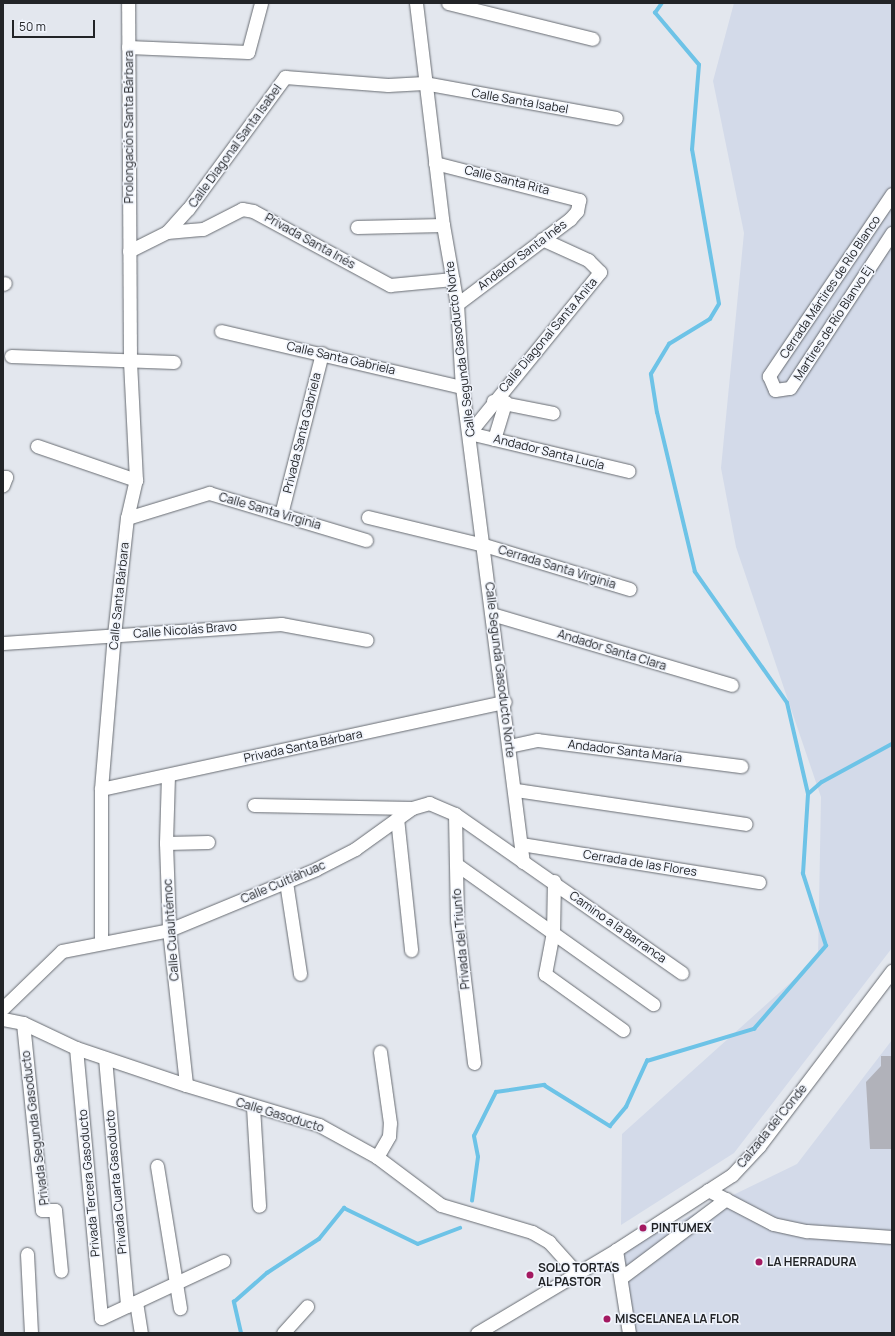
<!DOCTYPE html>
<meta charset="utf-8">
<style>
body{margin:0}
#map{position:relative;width:895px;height:1336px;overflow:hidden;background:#e3e7ee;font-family:Manrope,sans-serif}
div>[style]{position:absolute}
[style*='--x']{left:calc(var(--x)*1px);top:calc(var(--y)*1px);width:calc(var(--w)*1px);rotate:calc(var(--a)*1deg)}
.built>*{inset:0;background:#d3dae9}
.stream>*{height:3.5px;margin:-1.75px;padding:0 1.75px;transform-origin:1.75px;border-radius:1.75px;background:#6dc3e7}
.building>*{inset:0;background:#b1b2ba}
.roads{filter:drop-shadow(0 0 1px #686c72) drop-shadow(0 0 1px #686c72)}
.minor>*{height:13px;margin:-6.5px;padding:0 6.5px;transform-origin:6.5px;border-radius:6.5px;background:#fff}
.dots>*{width:11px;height:11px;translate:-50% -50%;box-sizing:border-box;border:2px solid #f0f4fc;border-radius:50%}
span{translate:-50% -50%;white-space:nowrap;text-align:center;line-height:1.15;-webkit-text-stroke:3px #f0f4fc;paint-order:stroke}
.street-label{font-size:12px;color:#222427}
.poi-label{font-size:12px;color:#222427;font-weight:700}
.left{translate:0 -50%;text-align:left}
.frame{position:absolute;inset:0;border:4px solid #222427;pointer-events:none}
.scale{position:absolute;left:12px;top:20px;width:83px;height:18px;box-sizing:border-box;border:2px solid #222427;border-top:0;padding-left:5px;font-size:12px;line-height:14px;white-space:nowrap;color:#222427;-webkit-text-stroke:3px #f0f4fc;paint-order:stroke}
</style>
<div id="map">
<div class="built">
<i style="clip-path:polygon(734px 3px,892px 3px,892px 948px,734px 1153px,621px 1225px,622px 1134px,818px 958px,821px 797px,736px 547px,721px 468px,744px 233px,713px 81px)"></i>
<i style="clip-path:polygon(892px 1040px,892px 1333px,634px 1333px,622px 1249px,797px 1164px)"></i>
</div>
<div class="stream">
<i style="--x:808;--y:794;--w:18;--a:-41"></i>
<i style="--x:822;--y:782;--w:80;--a:-28.5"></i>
<i style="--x:472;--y:1201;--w:44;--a:-82.2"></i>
<i style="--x:478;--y:1157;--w:21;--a:-101"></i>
<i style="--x:474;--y:1136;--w:49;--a:-63.4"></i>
<i style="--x:496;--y:1092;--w:49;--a:-8.3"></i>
<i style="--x:544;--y:1085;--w:78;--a:31.8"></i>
<i style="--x:610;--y:1126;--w:25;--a:-50"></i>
<i style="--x:626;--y:1107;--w:51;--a:-65.5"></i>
<i style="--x:647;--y:1061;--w:112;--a:-16.7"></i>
<i style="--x:754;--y:1029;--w:110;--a:-49.1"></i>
<i style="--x:826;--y:946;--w:76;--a:-107.7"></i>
<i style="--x:803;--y:874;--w:80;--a:-86.4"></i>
<i style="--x:808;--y:794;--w:93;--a:-103"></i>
<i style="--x:787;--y:703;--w:160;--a:-125.1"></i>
<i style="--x:695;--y:572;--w:163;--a:-103.4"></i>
<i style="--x:657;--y:413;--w:39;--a:-99"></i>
<i style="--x:651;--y:374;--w:35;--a:-59"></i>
<i style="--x:669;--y:344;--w:48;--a:-31.4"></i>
<i style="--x:710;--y:319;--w:17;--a:-59"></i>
<i style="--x:719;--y:304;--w:156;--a:-99.9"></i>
<i style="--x:692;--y:150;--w:85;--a:-85.3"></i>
<i style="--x:699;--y:65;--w:68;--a:-130.2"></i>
<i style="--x:655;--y:13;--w:12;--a:-55"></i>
<i style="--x:241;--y:1333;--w:32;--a:-103"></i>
<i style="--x:234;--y:1302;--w:44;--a:-41.3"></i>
<i style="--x:267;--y:1273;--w:62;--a:-33.2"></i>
<i style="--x:319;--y:1239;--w:40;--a:-51"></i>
<i style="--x:344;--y:1208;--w:82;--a:25.9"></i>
<i style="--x:418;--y:1244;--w:45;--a:-20.9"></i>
</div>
<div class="building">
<i style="clip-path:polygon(881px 1056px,892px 1056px,892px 1149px,870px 1149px,866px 1082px,881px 1066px)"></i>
</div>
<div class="roads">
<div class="minor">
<i style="--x:416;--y:3;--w:224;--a:83.1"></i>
<i style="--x:443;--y:225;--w:80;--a:80"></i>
<i style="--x:457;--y:304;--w:83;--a:86.6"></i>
<i style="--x:462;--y:387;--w:479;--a:82.7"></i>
<i style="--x:448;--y:3;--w:149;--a:13.9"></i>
<i style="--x:128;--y:47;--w:120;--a:2.4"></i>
<i style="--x:248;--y:52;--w:51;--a:-75.1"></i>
<i style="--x:435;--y:163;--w:149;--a:14.4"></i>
<i style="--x:579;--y:200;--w:11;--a:100"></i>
<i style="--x:577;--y:211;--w:11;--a:131"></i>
<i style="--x:570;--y:219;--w:141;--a:143"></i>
<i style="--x:892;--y:194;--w:220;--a:124.1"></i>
<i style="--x:769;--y:376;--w:15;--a:67"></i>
<i style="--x:775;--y:390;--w:15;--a:-8"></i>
<i style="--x:790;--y:388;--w:186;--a:-56.7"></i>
<i style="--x:357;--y:227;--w:86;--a:-1.3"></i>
<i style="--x:167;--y:232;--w:36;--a:-5"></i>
<i style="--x:203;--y:229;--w:44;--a:-27.1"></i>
<i style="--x:242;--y:209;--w:11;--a:10"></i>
<i style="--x:253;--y:211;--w:156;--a:28.4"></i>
<i style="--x:390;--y:285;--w:63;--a:-5.4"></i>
<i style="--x:542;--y:239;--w:51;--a:24.5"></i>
<i style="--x:588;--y:260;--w:17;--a:45"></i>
<i style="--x:600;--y:272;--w:208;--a:129.1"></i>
<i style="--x:469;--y:433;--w:164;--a:13.4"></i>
<i style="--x:129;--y:251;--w:42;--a:-26.6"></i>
<i style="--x:167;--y:232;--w:31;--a:-48"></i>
<i style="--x:188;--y:209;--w:164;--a:-53.7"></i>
<i style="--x:285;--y:77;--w:103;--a:4.4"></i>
<i style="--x:388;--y:85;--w:36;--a:-3"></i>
<i style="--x:424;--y:83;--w:195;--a:10.3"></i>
<i style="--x:3;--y:284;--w:2;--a:-27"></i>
<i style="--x:221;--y:331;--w:247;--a:13.1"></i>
<i style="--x:11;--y:356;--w:163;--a:2.1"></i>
<i style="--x:493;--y:401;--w:61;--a:11.3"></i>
<i style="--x:494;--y:439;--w:39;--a:-73"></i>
<i style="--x:37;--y:446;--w:105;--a:19"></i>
<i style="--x:3;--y:477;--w:3;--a:0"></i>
<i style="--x:6;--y:477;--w:9;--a:111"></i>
<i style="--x:281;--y:514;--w:166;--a:-75.7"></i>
<i style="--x:368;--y:517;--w:119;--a:13.6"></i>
<i style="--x:484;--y:545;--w:152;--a:16.8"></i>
<i style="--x:127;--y:518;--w:86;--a:-17"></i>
<i style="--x:209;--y:493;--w:164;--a:16.7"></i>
<i style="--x:492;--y:614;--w:250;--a:16.5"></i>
<i style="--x:3;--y:643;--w:279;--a:-3.9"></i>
<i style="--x:281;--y:624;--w:87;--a:10.5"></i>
<i style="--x:509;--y:746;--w:29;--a:-12"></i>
<i style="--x:537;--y:740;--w:206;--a:7.3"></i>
<i style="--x:168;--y:775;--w:68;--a:91.7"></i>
<i style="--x:166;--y:843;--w:87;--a:88"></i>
<i style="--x:169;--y:930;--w:156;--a:83.7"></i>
<i style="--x:101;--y:789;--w:413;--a:-12.2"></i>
<i style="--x:516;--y:790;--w:232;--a:8.4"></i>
<i style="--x:254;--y:805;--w:158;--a:1.1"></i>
<i style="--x:455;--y:814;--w:106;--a:88.9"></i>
<i style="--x:457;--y:920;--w:144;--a:83.2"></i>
<i style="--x:397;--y:818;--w:133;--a:83.9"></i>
<i style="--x:166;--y:843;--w:42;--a:-1.4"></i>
<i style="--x:521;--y:844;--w:241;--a:9.1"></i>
<i style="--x:456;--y:864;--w:242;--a:35.4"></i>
<i style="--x:554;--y:881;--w:51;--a:91.1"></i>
<i style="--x:553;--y:932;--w:43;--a:100.8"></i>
<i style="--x:545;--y:974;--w:96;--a:35.7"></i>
<i style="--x:286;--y:882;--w:93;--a:81.3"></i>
<i style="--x:101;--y:942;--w:153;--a:-90"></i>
<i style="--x:101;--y:789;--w:155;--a:-85.2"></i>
<i style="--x:114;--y:635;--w:118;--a:-83.7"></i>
<i style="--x:127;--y:518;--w:39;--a:-77"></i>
<i style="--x:136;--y:480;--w:117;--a:-92.9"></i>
<i style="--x:130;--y:363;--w:360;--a:-90.3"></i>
<i style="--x:3;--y:1008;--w:82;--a:-44"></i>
<i style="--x:62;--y:951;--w:109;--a:-11.1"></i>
<i style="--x:169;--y:930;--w:159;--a:-22.5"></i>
<i style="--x:316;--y:869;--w:44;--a:-27.1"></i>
<i style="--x:355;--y:849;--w:70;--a:-35.7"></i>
<i style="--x:412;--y:808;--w:18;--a:-16"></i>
<i style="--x:429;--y:803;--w:28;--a:23"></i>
<i style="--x:455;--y:814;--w:277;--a:35"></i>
<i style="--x:3;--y:1019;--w:20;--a:11"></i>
<i style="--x:23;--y:1023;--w:59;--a:25.3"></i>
<i style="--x:76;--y:1048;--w:116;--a:18.6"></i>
<i style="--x:186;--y:1085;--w:139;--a:16.7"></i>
<i style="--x:319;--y:1125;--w:66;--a:28.9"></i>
<i style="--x:377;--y:1157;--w:80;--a:36.9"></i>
<i style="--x:441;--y:1205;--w:95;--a:16.5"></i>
<i style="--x:532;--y:1232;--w:20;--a:30"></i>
<i style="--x:549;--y:1242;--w:40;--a:48"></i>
<i style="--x:23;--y:1023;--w:188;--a:84.2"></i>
<i style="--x:42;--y:1210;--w:13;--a:0"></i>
<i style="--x:55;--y:1210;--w:61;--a:84.4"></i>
<i style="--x:76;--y:1048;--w:271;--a:84.7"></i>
<i style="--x:101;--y:1318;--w:135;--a:-25"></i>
<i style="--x:105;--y:1058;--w:249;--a:84.9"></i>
<i style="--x:253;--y:1107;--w:99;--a:86.5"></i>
<i style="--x:377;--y:1157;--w:24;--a:-60"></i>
<i style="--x:389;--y:1136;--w:13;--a:-86"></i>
<i style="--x:390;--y:1123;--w:72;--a:-98"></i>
<i style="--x:157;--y:1166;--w:144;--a:80.8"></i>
<i style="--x:708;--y:1190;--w:73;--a:27.6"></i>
<i style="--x:773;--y:1224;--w:35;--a:12"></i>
<i style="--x:807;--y:1231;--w:85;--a:4"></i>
<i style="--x:616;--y:1250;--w:84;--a:81.1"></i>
<i style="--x:27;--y:1254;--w:79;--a:87.1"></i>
<i style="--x:622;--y:1277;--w:130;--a:-36.9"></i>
<i style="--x:136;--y:1302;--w:31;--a:81"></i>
<i style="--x:283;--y:1333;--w:36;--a:-48"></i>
<i style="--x:477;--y:1333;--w:162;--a:-30.8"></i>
<i style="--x:616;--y:1250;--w:138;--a:-32.9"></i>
<i style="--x:732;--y:1175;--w:40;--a:-47"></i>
<i style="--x:759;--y:1146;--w:220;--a:-52.8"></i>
</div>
</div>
<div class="dots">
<i style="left:643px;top:1228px;background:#a41a61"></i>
<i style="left:759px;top:1262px;background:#a41a61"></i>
<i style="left:530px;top:1275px;background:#a41a61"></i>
<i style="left:607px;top:1319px;background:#a41a61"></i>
</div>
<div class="street-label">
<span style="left:520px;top:101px;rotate:10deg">Calle Santa Isabel</span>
<span style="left:129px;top:127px;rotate:-90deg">Prolongación Santa Bárbara</span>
<span style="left:235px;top:146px;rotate:-54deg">Calle Diagonal Santa Isabel</span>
<span style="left:507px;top:180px;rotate:14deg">Calle Santa Rita</span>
<span style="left:310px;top:241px;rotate:29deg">Privada Santa Inés</span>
<span style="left:522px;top:255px;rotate:-37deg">Andador Santa Inés</span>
<span style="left:830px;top:287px;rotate:-56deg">Cerrada Mártires de Río Blanco</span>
<span style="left:833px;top:323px;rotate:-57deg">Martires de Río Blanvo Ej</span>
<span style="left:548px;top:335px;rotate:-50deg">Calle Diagonal Santa Anita</span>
<span style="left:460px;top:349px;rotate:-97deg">Calle Segunda Gasoducto Norte</span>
<span style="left:341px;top:358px;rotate:13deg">Calle Santa Gabriela</span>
<span style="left:302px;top:433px;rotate:-76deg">Privada Santa Gabriela</span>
<span style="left:549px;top:452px;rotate:14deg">Andador Santa Lucía</span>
<span style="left:270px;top:511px;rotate:16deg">Calle Santa Virginia</span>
<span style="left:557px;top:567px;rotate:17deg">Cerrada Santa Virginia</span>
<span style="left:119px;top:596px;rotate:-84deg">Calle Santa Bárbara</span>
<span style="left:185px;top:630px;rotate:-4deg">Calle Nicolás Bravo</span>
<span style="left:612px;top:650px;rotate:17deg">Andador Santa Clara</span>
<span style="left:500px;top:670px;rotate:83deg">Calle Segunda Gasoducto Norte</span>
<span style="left:303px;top:746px;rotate:-12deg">Privada Santa Bárbara</span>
<span style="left:625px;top:751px;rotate:7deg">Andador Santa María</span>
<span style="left:640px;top:863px;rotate:9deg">Cerrada de las Flores</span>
<span style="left:283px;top:882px;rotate:-23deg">Calle Cuitláhuac</span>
<span style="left:618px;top:927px;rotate:35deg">Camino a la Barranca</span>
<span style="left:171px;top:930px;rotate:-94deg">Calle Cuauhtémoc</span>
<span style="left:461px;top:939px;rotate:-95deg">Privada del Triunfo</span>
<span style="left:280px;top:1115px;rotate:17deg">Calle Gasoducto</span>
<span style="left:772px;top:1126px;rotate:-51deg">Calzada del Conde</span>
<span style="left:35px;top:1128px;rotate:-97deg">Privada Segunda Gasoducto</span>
<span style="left:116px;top:1182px;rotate:-95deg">Privada Cuarta Gasoducto</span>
<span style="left:89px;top:1183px;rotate:-95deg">Privada Tercera Gasoducto</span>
</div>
<div class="poi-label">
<span class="left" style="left:651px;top:1228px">PINTUMEX</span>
<span class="left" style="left:767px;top:1262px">LA HERRADURA</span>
<span class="left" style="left:538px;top:1275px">SOLO TORTAS<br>AL PASTOR</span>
<span class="left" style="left:615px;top:1319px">MISCELANEA LA FLOR</span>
</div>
<div class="frame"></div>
<div class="scale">50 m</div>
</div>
